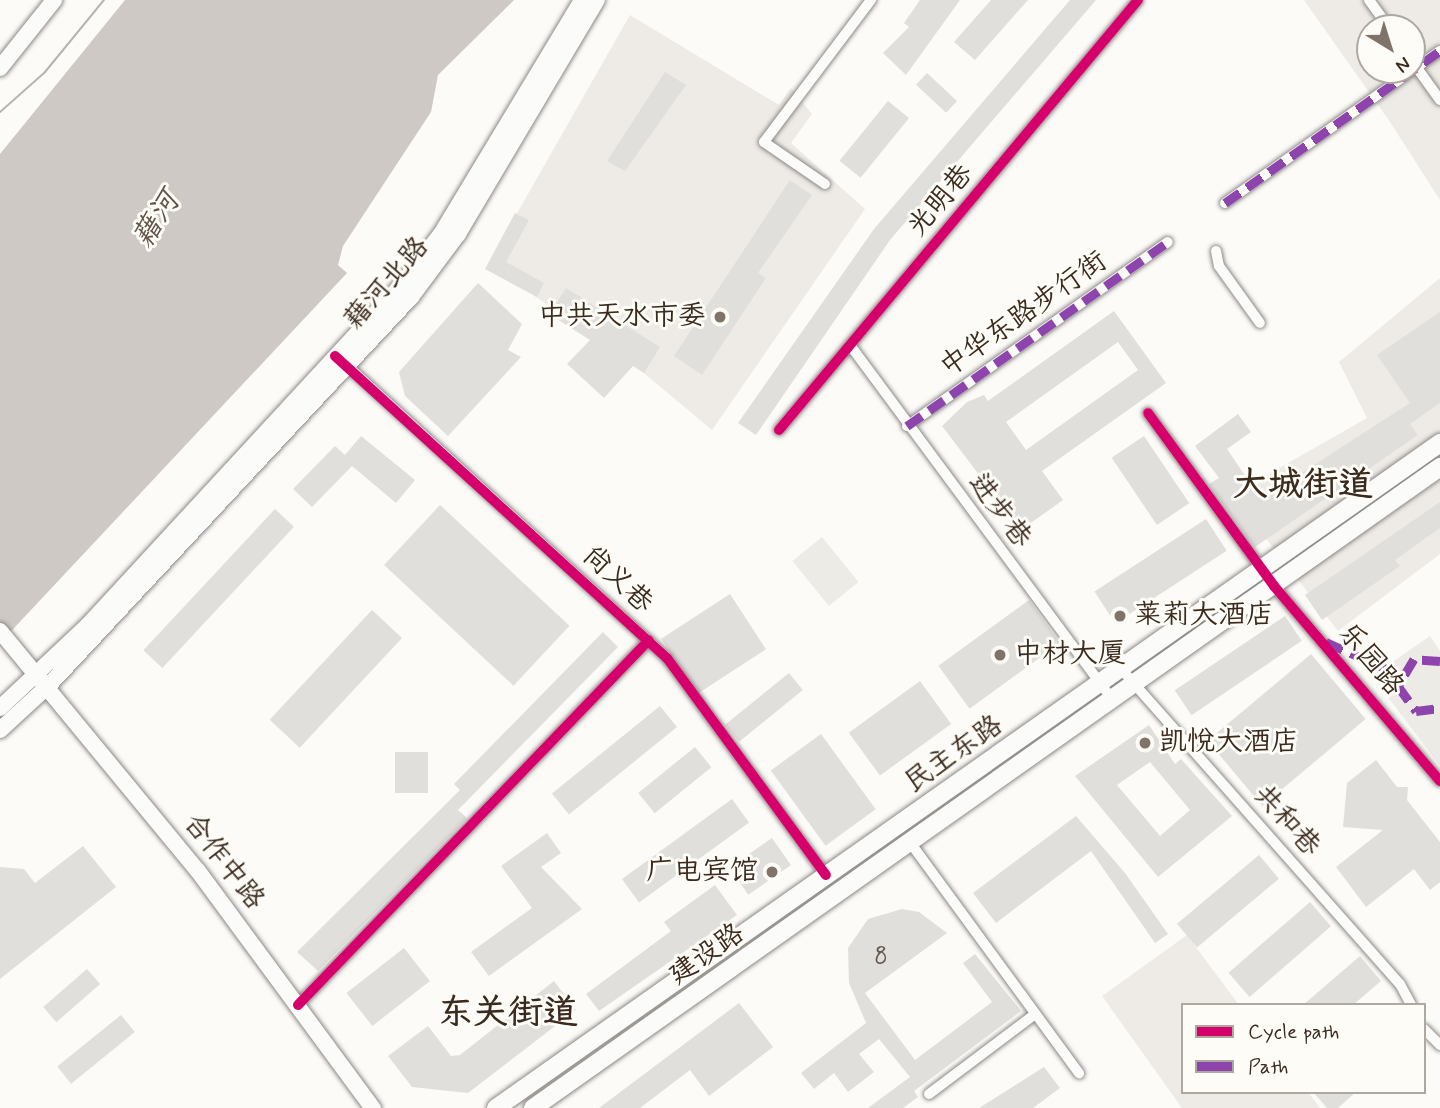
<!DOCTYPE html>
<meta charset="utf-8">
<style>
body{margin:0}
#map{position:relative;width:1440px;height:1108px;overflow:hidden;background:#fcfbf8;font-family:Mynerve,"LXGW WenKai TC",sans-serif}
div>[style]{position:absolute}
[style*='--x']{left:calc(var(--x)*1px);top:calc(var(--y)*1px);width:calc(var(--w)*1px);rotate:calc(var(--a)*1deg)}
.built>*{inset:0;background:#eeebe7}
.green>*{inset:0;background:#edebe6;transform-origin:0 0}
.water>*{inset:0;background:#cec9c4}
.building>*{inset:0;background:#e0dfdc;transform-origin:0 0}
.roads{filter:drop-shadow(0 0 2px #8d8985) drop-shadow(0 0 2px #8d8985)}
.street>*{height:10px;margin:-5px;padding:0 5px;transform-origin:5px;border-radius:5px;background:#fbfbf9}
.secondary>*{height:16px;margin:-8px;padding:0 8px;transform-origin:8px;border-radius:8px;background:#fbfbf9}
.primary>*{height:18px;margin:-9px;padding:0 9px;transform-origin:9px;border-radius:9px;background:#fbfbf9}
.tram>*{height:2px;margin:-1px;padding:0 1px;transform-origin:1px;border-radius:1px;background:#b6b4b1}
.quiet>*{height:9px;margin-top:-4.5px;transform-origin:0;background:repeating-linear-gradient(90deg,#8e44ad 0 18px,transparent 0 27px)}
.cycleway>*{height:10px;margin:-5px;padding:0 5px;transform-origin:5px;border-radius:5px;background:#d6006c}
.dots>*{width:19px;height:19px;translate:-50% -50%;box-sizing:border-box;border:4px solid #fdfcf7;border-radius:50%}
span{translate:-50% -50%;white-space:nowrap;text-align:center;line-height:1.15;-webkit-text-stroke:6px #fdfcf7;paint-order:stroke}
.number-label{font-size:24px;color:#64574e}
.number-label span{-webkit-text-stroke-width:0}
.street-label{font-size:28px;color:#3b2a1e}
.poi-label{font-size:28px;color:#3b2a1e}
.right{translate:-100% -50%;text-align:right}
.left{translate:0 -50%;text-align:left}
.water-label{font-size:30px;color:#615349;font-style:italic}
.district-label{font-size:35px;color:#3b2a1e;font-weight:700}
.legend{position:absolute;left:1181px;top:1003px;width:245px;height:91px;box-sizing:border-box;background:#fdfcf7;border:2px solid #afa8a0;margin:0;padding:9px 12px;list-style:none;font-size:21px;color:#3b2a1e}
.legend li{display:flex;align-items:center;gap:14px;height:35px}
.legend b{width:35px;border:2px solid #afa8a0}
.north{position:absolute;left:1356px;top:14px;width:70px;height:70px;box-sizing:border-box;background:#fdfcf7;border:2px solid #afa8a0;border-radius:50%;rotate:142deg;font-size:19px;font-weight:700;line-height:28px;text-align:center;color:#3b2a1e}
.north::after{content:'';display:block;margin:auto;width:24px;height:32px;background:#7f736a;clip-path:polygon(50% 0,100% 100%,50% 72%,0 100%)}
</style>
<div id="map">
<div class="built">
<i style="clip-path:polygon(evenodd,1304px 0,1440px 0,1440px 200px,1390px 122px,1304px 0,1370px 28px,1412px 28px,1412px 70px,1370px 70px,1370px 28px)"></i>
<i style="clip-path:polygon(630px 15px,779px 105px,791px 88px,812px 114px,791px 143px,865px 209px,712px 430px,633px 364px,488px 264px)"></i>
<i style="clip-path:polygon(1440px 278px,1440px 554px,1338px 631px,1232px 495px,1367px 418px,1339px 362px)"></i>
<i style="clip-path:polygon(1187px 935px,1239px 1005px,1183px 1005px,1183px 1092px,1308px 1092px,1320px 1108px,1182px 1108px,1102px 996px)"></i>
</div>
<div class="green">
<i style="left:822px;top:537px;width:58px;height:38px;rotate:51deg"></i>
<i style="clip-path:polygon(1430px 636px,1440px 651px,1440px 766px,1372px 676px)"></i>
</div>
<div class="water">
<i style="clip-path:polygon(125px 0,514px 0,438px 75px,431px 112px,343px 246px,338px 265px,347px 273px,0 643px,0 154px)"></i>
</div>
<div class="building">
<i style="clip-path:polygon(920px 0,960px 0,906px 75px,883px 53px,909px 27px,904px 23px)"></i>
<i style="clip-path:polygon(991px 0,1028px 0,975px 60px,954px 42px)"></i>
<i style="clip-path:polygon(1070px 0,1096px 0,890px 240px,756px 435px,738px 423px,874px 229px)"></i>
<i style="clip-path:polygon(665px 72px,686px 85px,625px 171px,607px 161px)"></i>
<i style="left:927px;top:73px;width:41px;height:16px;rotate:43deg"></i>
<i style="left:888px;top:101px;width:27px;height:77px;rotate:39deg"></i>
<i style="clip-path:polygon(790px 180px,812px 195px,758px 273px,766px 278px,702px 375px,674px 356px)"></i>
<i style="clip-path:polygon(515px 213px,529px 220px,506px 262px,544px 283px,537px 297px,485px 269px)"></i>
<i style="clip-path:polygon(478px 283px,522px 324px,508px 350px,521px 357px,448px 436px,405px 396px,399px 372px)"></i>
<i style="clip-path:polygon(566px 288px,660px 347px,644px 373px,633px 366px,604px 398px,567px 364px,590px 340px,549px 314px)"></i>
<i style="clip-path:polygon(evenodd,1114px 311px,1166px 383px,1042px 471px,1063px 500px,1021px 530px,942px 426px,967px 402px,984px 395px,988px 401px,1114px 311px,1118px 342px,1138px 370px,1026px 450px,1006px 422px,1118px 342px)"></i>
<i style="clip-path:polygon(1440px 312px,1440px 403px,1410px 424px,1418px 435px,1255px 547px,1209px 484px,1219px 478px,1195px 446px,1238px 414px,1251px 432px,1227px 449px,1261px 499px,1410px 403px,1377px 355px)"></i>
<i style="clip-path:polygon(361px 436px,415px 480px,396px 503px,352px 466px,312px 507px,293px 489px,335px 446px,345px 455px)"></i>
<i style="left:1144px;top:436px;width:81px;height:39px;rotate:56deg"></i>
<i style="clip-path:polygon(1440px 502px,1440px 528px,1395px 560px,1400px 566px,1322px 620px,1305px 595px)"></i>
<i style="left:440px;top:505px;width:177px;height:82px;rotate:43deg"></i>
<i style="left:275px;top:509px;width:26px;height:193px;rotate:43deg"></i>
<i style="left:1206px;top:519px;width:38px;height:133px;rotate:57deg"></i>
<i style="left:730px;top:594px;width:66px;height:82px;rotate:57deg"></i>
<i style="left:1029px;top:600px;width:53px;height:112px;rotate:54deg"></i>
<i style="left:372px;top:610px;width:41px;height:150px;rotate:43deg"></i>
<i style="left:1285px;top:616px;width:30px;height:133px;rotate:56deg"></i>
<i style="clip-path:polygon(603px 632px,618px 647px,458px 810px,467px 818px,318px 971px,297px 952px,460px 790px,454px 784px)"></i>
<i style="left:1311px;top:654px;width:85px;height:135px;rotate:50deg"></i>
<i style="left:789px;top:673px;width:22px;height:82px;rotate:51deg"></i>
<i style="left:920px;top:681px;width:53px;height:88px;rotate:54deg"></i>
<i style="left:660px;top:706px;width:27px;height:139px;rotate:51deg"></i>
<i style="clip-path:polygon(evenodd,1149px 725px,1175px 764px,1181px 759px,1232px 816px,1158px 877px,1075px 776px,1149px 725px,1150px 762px,1190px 810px,1160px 836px,1117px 785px,1150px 762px)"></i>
<i style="left:821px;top:734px;width:93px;height:62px;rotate:54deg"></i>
<i style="left:695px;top:747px;width:26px;height:73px;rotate:51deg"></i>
<i style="left:395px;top:752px;width:33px;height:41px"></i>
<i style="clip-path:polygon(1376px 760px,1397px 787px,1408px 787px,1407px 800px,1440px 842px,1440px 882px,1430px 890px,1414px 869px,1366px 907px,1336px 867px,1383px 830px,1343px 827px,1347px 783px)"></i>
<i style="left:732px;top:799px;width:29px;height:136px;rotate:54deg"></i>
<i style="clip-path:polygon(1076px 816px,1125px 873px,1168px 934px,1155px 943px,1091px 851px,996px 923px,973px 893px)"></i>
<i style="clip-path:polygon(547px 833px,561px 853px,541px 867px,582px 909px,489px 976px,471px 952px,532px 908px,501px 866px)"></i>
<i style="left:772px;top:838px;width:33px;height:52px;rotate:55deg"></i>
<i style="clip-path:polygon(83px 846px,116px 887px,0 979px,0 867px,24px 869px,35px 883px)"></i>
<i style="left:1259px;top:855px;width:31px;height:107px;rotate:50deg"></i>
<i style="clip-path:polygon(715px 885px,737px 915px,599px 1011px,586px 994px,671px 931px,664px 922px)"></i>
<i style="left:1310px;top:902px;width:32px;height:108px;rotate:49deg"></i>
<i style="clip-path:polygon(902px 909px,919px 912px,947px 933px,865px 993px,915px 1060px,992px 1002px,963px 963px,975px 954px,1021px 1011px,914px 1091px,918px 1097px,903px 1108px,868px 1108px,910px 1077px,879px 1039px,859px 1054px,874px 1072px,848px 1092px,834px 1073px,814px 1089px,801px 1073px,866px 1023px,849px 983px,848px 948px,868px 919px)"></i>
<i style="left:404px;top:948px;width:42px;height:73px;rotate:52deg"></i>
<i style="clip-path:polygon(1360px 956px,1381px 981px,1353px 1005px,1303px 1005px)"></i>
<i style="left:87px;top:969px;width:20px;height:58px;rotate:49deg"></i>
<i style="clip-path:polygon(554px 981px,576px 1010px,468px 1093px,412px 1087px,388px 1056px,428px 1026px,451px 1056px,460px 1055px)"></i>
<i style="clip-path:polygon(739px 1003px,773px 1047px,709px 1096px,690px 1070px,640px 1108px,599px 1108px)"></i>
<i style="left:121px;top:1015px;width:22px;height:82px;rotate:51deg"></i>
<i style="clip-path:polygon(1044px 1067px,1060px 1088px,1033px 1108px,979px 1108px)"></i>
<i style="clip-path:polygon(1313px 1092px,1356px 1092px,1338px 1108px,1327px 1108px)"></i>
</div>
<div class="roads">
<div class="street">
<i style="--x:1369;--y:0;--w:34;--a:54"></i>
<i style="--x:1412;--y:61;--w:48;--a:54.3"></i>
<i style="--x:825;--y:184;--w:74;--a:-145.5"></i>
<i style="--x:764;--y:142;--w:178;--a:-53"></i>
<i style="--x:1225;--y:203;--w:263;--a:-35.3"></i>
<i style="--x:1216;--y:251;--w:15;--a:79"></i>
<i style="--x:1219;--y:266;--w:70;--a:54.3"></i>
<i style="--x:850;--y:345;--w:443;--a:53.5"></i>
<i style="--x:343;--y:362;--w:439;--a:42.4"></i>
<i style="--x:667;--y:658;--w:269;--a:53.8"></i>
<i style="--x:1148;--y:413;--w:214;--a:53.9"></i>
<i style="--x:1274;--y:586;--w:256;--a:49.6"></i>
<i style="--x:907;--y:426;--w:319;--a:-35.2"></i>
<i style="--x:779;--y:430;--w:560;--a:-50.14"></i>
<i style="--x:1122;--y:670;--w:419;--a:48.5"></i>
<i style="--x:1400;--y:984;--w:24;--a:62"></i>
<i style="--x:912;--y:845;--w:283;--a:53.8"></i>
<i style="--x:298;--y:1005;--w:506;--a:-46.12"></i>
<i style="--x:1424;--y:1029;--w:23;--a:45"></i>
<i style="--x:929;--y:1094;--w:133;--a:-37"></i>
</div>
<div class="secondary">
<i style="--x:0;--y:68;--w:87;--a:-51.5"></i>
<i style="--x:0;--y:631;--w:311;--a:50.5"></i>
<i style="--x:198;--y:871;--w:295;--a:53.6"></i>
<i style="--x:0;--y:708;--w:122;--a:-43.3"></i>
<i style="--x:89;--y:624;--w:456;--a:-47.3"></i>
<i style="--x:398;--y:289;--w:70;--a:-52"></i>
<i style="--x:441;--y:234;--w:273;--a:-58.9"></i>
<i style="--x:0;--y:730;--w:67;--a:-42.6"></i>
<i style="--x:49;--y:685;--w:531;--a:-46.99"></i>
<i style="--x:411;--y:297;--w:79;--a:-53.3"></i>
<i style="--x:458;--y:234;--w:272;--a:-59.3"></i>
</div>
<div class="primary">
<i style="--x:496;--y:1108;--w:1155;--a:-35.16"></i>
<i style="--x:533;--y:1108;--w:1111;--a:-35.25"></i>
</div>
</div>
<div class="tram">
<i style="--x:0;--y:112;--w:60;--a:-41.6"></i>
<i style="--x:45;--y:72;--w:93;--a:-50.7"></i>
</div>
<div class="quiet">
<i style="--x:1225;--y:203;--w:263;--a:-35.3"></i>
<i style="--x:907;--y:426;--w:319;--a:-35.2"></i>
<i style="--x:1326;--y:642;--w:81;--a:24"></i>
<i style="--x:1440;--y:661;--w:26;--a:-176"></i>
<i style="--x:1414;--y:659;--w:31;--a:121"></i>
<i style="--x:1398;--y:686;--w:31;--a:54"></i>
<i style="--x:1416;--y:711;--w:24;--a:-7"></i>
</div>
<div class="cycleway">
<i style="--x:335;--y:356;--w:449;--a:42.3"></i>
<i style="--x:667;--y:658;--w:269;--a:53.8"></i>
<i style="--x:1148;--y:413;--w:214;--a:53.9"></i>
<i style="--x:1274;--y:586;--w:256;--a:49.6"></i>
<i style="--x:779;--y:430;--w:560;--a:-50.14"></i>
<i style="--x:298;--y:1005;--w:506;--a:-46.12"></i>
</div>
<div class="dots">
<i style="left:720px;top:317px;background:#7f736a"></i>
<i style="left:1120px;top:616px;background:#7f736a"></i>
<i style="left:1000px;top:655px;background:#7f736a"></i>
<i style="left:1145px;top:743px;background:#7f736a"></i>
<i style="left:772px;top:872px;background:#7f736a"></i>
</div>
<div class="number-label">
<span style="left:881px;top:957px">8</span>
</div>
<div class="street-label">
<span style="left:941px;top:201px;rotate:-50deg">光明巷</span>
<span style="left:387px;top:284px;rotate:-49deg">藉河北路</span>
<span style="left:1024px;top:315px;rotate:-35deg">中华东路步行街</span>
<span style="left:999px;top:511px;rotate:53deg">进步巷</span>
<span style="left:617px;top:580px;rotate:43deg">尚义巷</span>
<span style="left:1370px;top:660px;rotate:50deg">乐园路</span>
<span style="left:954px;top:755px;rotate:-35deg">民主东路</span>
<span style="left:1286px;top:821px;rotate:48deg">共和巷</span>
<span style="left:223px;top:862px;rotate:52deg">合作中路</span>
<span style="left:707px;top:955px;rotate:-35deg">建设路</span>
</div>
<div class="poi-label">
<span class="right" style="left:706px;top:317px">中共天水市委</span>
<span class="left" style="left:1134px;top:616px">莱莉大酒店</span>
<span class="left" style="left:1014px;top:655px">中材大厦</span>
<span class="left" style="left:1159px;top:743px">凯悦大酒店</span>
<span class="right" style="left:758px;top:872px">广电宾馆</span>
</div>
<div class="water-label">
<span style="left:157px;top:220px;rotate:-57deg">藉河</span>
</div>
<div class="district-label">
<span style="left:1303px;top:485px">大城街道</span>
<span style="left:508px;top:1013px">东关街道</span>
</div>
<ul class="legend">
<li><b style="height:9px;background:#d6006c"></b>Cycle path</li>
<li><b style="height:9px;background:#8e44ad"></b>Path</li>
</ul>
<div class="north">N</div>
</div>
